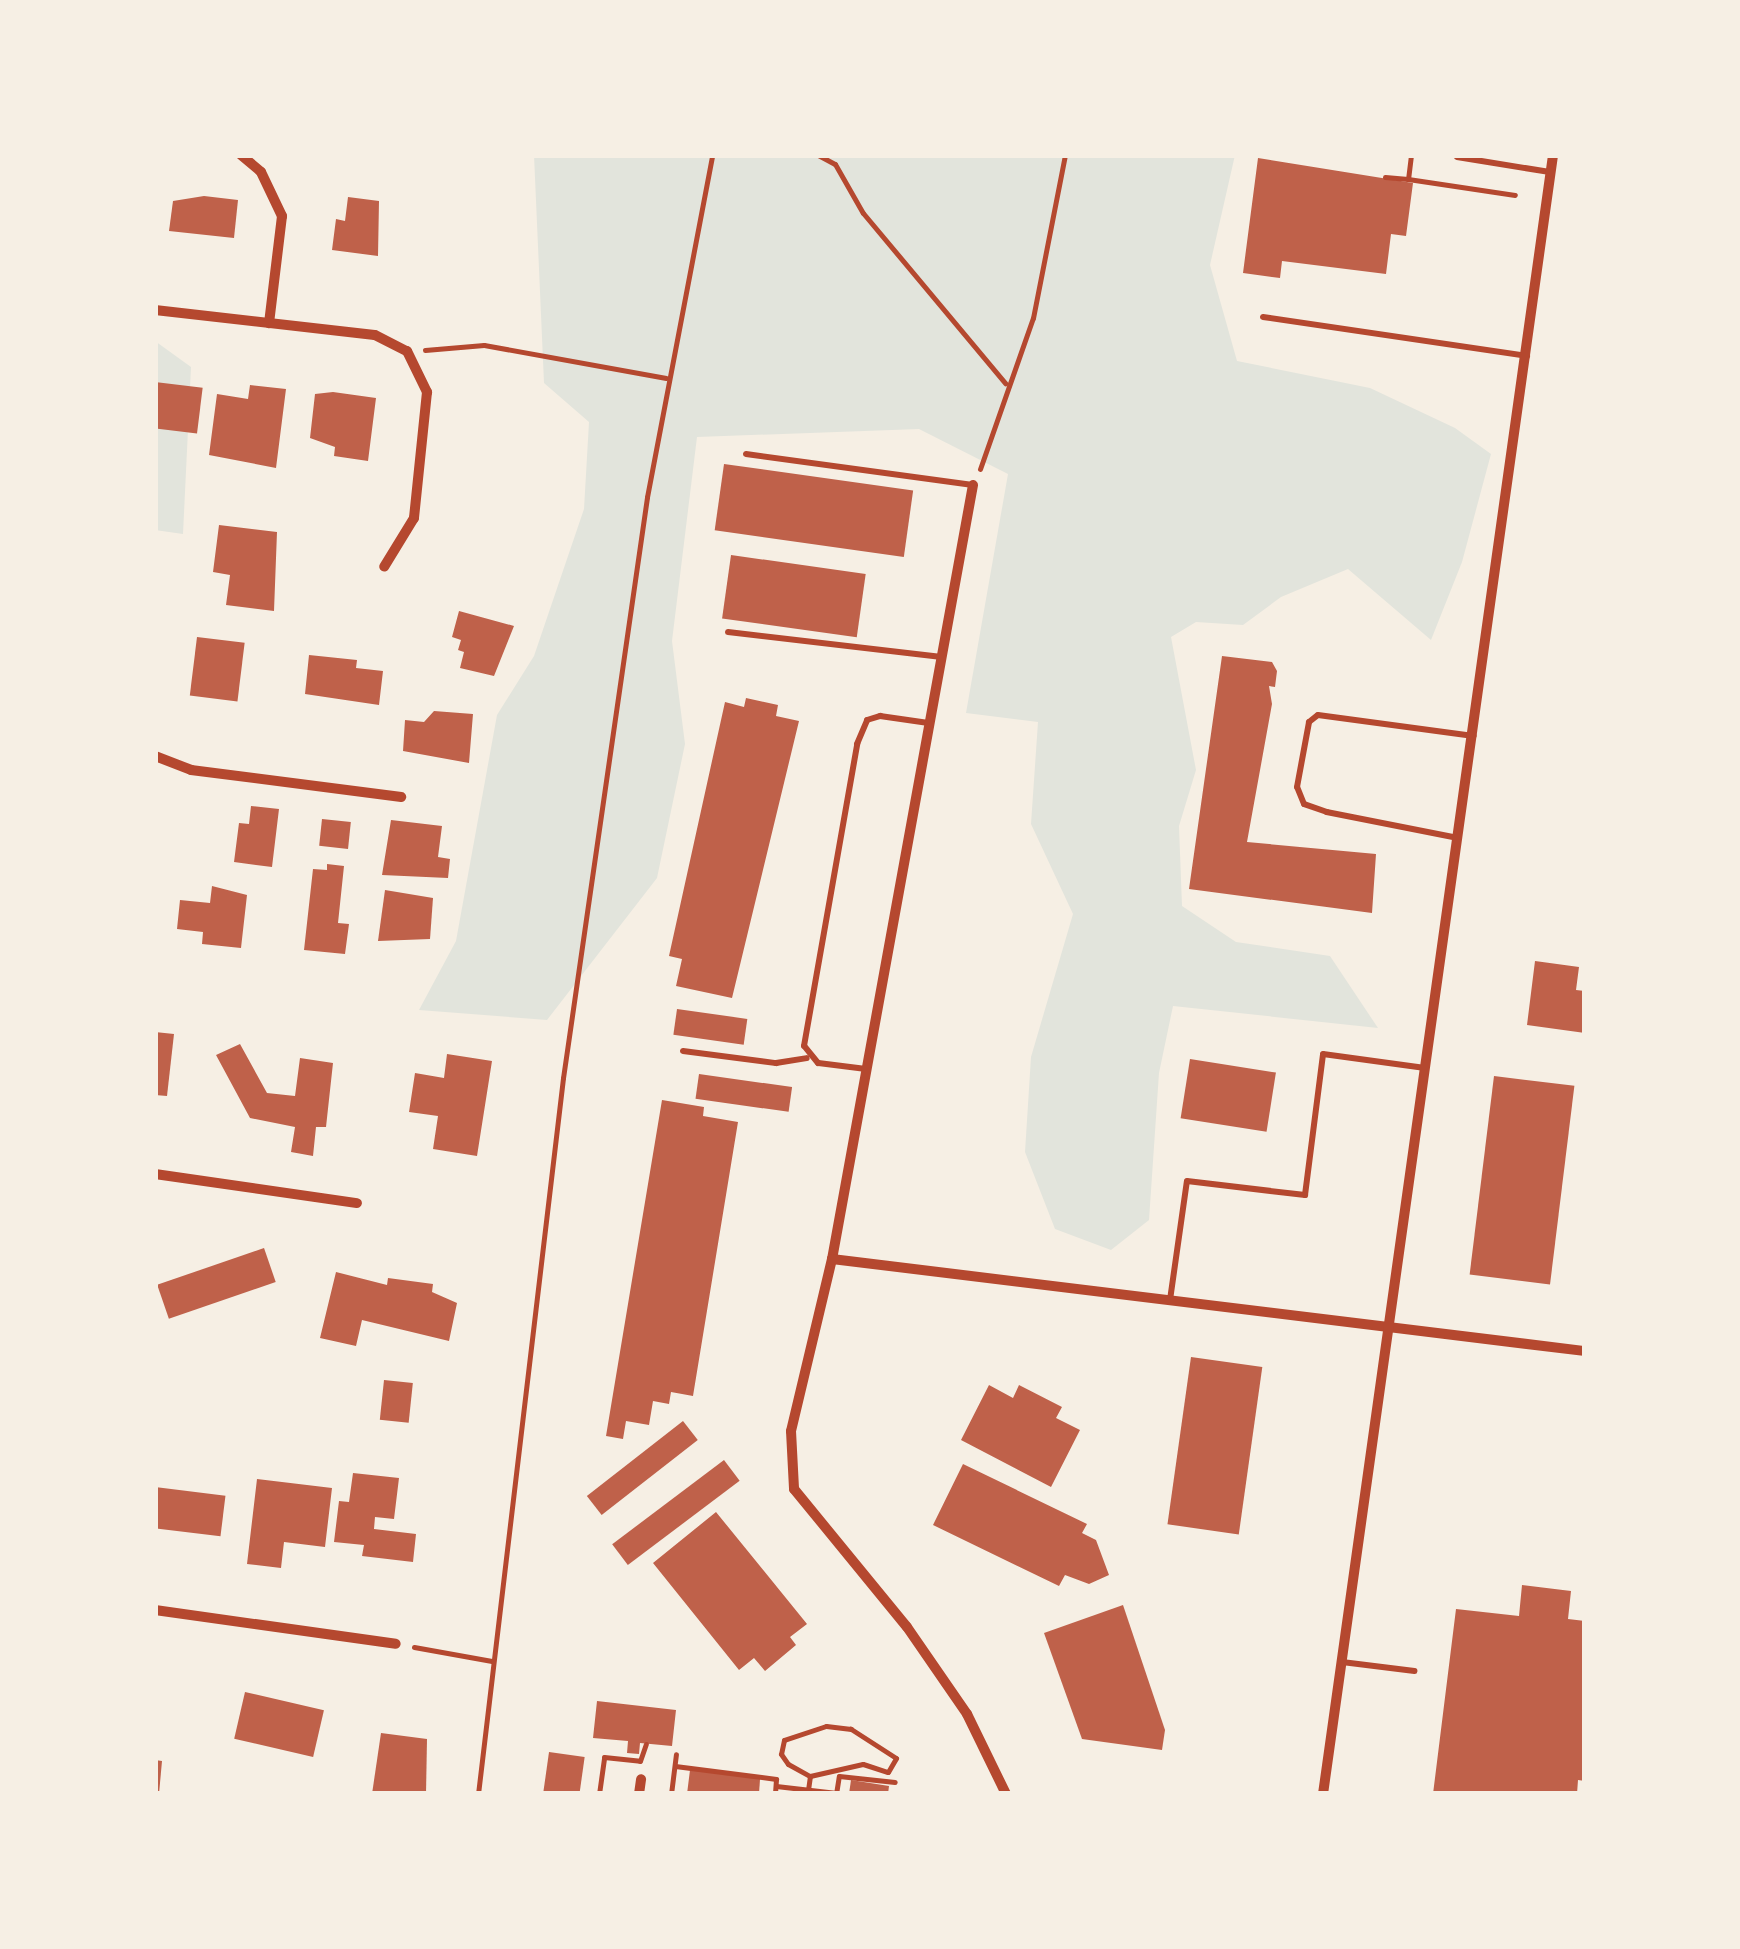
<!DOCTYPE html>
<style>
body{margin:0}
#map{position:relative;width:1740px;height:1949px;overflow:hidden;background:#f6efe4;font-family:"PT Sans Narrow",sans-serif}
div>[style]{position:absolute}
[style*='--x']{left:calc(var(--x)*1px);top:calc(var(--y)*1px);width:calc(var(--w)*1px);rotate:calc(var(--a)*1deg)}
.green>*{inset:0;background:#e2e4dc}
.building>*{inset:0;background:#bf614a;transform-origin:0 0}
.path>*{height:5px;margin:-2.5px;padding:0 2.5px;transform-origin:2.5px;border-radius:2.5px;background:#b5482f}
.service>*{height:6px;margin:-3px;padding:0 3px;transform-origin:3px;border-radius:3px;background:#b5482f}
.minor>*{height:10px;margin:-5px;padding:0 5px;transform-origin:5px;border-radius:5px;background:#b5482f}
span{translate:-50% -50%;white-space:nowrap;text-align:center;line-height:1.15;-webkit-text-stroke:10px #f6efe4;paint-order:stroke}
.frame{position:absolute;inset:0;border:158px solid #f6efe4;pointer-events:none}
</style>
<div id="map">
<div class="green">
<i style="clip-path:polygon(534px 155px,1235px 155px,1210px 265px,1237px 361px,1370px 388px,1455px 428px,1491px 454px,1462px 562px,1431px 640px,1348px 569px,1281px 597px,1243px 625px,1196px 622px,1171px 637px,1196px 770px,1179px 826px,1182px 906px,1236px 942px,1330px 956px,1378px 1028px,1173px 1006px,1159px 1073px,1149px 1220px,1111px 1250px,1055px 1229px,1025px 1152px,1031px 1057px,1073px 914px,1031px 824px,1038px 722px,966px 713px,1008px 474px,919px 429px,697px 437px,672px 641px,685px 744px,657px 878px,547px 1020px,419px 1010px,456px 941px,497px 715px,534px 656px,584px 509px,589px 422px,544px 383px)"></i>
<i style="clip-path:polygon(155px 341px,191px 367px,183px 534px,155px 530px)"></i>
</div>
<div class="building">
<i style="clip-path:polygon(1258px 158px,1413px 183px,1406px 236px,1391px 234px,1386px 274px,1282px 261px,1280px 278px,1243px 273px)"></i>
<i style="clip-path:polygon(204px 196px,238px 200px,234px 238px,169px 231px,173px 201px)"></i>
<i style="clip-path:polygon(348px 197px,379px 201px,378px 256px,332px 250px,336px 219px,345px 221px)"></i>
<i style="left:155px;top:382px;width:48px;height:46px;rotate:7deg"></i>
<i style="clip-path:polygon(250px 385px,286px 389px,276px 468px,209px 455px,217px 394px,248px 399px)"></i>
<i style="clip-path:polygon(333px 392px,376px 398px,368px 461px,334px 456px,335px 447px,310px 438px,315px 394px)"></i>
<i style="left:724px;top:464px;width:191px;height:67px;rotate:8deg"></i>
<i style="clip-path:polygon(219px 525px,277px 532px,274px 611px,226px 605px,230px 575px,213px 572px)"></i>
<i style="left:731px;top:555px;width:136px;height:64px;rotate:8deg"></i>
<i style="clip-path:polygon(459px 611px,514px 626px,494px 676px,460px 668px,464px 652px,458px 650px,461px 640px,452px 637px)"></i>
<i style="left:197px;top:637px;width:48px;height:59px;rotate:7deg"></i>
<i style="clip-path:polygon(309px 655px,357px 660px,356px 668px,383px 671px,379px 705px,305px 694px)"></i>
<i style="clip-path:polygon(1222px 656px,1272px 662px,1277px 671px,1275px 687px,1269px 686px,1272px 704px,1247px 842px,1376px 854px,1372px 913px,1189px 889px)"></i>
<i style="clip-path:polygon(746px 698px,778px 705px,776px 716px,799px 721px,732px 998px,676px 986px,682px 959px,669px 956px,725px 702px,744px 707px)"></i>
<i style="clip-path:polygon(434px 711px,473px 714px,469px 763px,403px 751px,405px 720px,424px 722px)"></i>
<i style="clip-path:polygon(251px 806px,279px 809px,272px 867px,234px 862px,239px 823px,249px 824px)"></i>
<i style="left:322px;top:819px;width:29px;height:27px;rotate:6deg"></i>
<i style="clip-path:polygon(391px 820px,442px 826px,438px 857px,450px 859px,448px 878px,382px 875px)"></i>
<i style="clip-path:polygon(327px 864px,344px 866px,338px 923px,349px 924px,345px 954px,304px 950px,313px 869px,327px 870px)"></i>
<i style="clip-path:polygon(212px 886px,247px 895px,241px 948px,202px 944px,203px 932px,177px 929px,180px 900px,210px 903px)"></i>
<i style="clip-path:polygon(385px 890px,433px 898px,430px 939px,378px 941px)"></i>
<i style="clip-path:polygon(1535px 961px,1579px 967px,1576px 990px,1585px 991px,1585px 1033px,1527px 1025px)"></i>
<i style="left:677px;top:1009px;width:71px;height:26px;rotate:8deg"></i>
<i style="clip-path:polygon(155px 1032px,174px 1034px,167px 1096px,155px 1095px)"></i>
<i style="clip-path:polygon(240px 1044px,267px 1093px,295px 1096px,300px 1058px,333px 1063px,326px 1127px,316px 1127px,313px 1156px,291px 1152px,295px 1127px,250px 1118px,216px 1055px)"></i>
<i style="clip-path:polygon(447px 1054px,492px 1061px,477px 1156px,433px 1149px,438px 1116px,409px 1112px,415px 1073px,444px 1078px)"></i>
<i style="left:1190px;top:1059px;width:87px;height:60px;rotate:9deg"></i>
<i style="left:699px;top:1074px;width:94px;height:25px;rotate:8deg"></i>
<i style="left:1494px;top:1076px;width:81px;height:200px;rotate:7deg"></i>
<i style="clip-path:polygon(662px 1100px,704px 1107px,703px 1116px,738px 1122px,693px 1396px,671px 1392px,669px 1404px,653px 1401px,649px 1425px,626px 1421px,623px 1439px,606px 1436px)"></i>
<i style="left:264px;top:1248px;width:36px;height:113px;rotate:71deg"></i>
<i style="clip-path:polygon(336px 1272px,387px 1285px,388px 1278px,433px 1284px,432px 1292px,457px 1303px,449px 1341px,362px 1320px,356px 1346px,320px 1338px)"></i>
<i style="left:1191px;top:1357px;width:72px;height:169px;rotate:8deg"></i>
<i style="left:384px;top:1380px;width:29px;height:40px;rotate:6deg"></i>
<i style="clip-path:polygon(989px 1385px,1013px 1398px,1019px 1385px,1062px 1407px,1056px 1418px,1080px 1430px,1051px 1487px,961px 1440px)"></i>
<i style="left:683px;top:1421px;width:24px;height:122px;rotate:52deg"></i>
<i style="left:724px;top:1460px;width:26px;height:140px;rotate:53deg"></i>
<i style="clip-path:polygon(963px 1464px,1087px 1524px,1082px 1533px,1096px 1540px,1109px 1575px,1089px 1584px,1065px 1575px,1059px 1586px,933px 1525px)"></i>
<i style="clip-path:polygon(353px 1473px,399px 1478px,394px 1519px,375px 1517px,374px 1529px,416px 1534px,413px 1562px,362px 1556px,364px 1545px,334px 1542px,339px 1501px,349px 1502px)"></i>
<i style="clip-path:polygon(257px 1479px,332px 1488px,325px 1547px,284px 1542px,281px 1568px,247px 1564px)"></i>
<i style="left:155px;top:1487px;width:71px;height:41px;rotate:7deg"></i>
<i style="clip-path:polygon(716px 1512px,807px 1624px,790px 1637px,796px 1645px,765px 1671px,754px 1658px,739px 1670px,653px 1563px)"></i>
<i style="clip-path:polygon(1522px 1585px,1571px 1591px,1568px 1619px,1585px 1621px,1585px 1781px,1578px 1780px,1577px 1794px,1433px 1794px,1456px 1609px,1519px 1616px)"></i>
<i style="clip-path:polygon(1123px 1605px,1165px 1730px,1162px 1750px,1082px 1739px,1044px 1633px)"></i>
<i style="left:245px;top:1692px;width:81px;height:48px;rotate:13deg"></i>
<i style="clip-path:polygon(597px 1701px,676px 1710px,672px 1746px,640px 1743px,639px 1754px,627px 1753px,628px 1741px,593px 1738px)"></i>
<i style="clip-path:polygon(381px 1733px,427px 1739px,426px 1794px,372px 1794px)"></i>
<i style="left:549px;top:1752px;width:36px;height:42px;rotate:8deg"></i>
<i style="clip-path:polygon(155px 1760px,162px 1761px,159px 1794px,155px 1794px)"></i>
<i style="clip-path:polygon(690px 1770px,760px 1779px,759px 1794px,687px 1794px)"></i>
<i style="clip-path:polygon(851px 1780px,889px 1786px,888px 1794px,849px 1794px)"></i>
</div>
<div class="path">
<i style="--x:818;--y:155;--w:19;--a:28"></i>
<i style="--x:835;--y:164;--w:56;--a:60.3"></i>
<i style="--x:863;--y:213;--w:222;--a:50.1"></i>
<i style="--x:1411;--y:155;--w:24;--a:97"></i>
<i style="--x:1408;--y:179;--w:108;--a:8.5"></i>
<i style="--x:1385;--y:177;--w:23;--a:5"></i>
<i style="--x:425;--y:350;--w:59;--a:-4.8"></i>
<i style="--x:484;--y:345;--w:185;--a:10.3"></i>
<i style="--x:980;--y:469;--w:160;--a:-70.7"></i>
<i style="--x:1033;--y:318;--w:166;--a:-78.9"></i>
<i style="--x:414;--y:1647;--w:79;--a:10.2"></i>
<i style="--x:675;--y:1766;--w:102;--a:7.3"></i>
<i style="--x:776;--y:1779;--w:15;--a:94"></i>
<i style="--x:776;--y:1786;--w:61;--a:6.5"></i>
<i style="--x:808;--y:1790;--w:14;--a:-82"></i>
<i style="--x:810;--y:1776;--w:54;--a:-12.8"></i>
<i style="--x:863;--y:1764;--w:26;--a:18"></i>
<i style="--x:888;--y:1772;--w:16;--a:-60"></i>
<i style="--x:896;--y:1758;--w:54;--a:-147.2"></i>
<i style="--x:851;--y:1729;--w:25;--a:-173"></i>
<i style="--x:826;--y:1726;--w:44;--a:161.6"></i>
<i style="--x:784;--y:1740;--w:14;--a:102"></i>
<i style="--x:781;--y:1754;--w:12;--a:55"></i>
<i style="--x:788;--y:1764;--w:25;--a:29"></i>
<i style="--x:478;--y:1794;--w:721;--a:-83.23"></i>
<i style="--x:563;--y:1078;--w:587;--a:-81.77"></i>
<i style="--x:647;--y:497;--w:348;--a:-79.2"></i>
<i style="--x:599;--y:1794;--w:37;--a:-82"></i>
<i style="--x:604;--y:1757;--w:36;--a:6"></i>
<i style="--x:640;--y:1761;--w:18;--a:-71"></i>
<i style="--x:671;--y:1794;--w:40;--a:-82.9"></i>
<i style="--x:836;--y:1794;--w:18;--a:-81"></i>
<i style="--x:839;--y:1776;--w:56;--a:6.1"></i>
</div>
<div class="service">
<i style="--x:1457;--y:157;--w:94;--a:9.2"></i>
<i style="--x:1263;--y:317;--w:267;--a:8.4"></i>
<i style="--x:746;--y:454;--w:229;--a:7.8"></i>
<i style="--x:728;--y:632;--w:213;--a:6.7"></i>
<i style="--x:1458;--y:838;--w:134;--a:-168.8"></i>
<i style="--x:1327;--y:812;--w:24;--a:-161"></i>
<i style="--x:1304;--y:804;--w:18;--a:-112"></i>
<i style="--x:1297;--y:787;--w:66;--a:-79.5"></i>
<i style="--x:1309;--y:722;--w:11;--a:-38"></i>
<i style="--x:1318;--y:715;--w:157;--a:7.7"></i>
<i style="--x:683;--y:1051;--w:94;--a:7.4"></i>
<i style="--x:776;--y:1063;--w:31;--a:-9"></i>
<i style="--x:866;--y:1069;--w:48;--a:-172.9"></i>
<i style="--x:818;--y:1063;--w:22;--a:-129"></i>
<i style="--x:804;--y:1046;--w:307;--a:-80"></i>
<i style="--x:857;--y:744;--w:26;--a:-67"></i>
<i style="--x:867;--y:720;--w:14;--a:-17"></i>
<i style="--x:880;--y:716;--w:49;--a:8.3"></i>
<i style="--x:1170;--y:1300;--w:120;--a:-81.9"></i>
<i style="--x:1187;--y:1181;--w:119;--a:6.8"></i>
<i style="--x:1305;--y:1195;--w:142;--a:-82.7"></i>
<i style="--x:1323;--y:1054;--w:103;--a:7.8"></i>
<i style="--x:1342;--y:1662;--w:73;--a:7.1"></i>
</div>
<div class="minor">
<i style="--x:241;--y:155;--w:26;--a:40"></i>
<i style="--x:261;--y:172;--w:49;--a:64.5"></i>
<i style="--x:282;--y:216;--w:108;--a:96.9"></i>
<i style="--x:155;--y:310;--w:221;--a:6.5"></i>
<i style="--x:375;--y:335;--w:36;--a:27"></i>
<i style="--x:407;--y:351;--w:46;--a:64"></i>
<i style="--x:427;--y:392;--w:127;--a:95.9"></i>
<i style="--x:414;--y:518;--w:57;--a:121.5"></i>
<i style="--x:973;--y:485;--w:787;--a:100.32"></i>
<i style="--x:832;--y:1259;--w:177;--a:103.4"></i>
<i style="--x:791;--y:1431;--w:58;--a:87"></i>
<i style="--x:794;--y:1489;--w:178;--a:50.7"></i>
<i style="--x:907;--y:1627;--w:106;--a:55.4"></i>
<i style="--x:967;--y:1714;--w:89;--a:64"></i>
<i style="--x:155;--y:756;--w:39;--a:21"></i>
<i style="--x:191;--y:770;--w:212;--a:7.3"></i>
<i style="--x:155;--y:1174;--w:204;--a:8.2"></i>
<i style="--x:832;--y:1259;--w:759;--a:6.97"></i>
<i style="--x:155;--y:1610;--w:243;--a:8"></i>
<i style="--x:639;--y:1794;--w:15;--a:-82"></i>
<i style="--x:1323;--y:1794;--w:1655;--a:-82.01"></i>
</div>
<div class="frame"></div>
</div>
